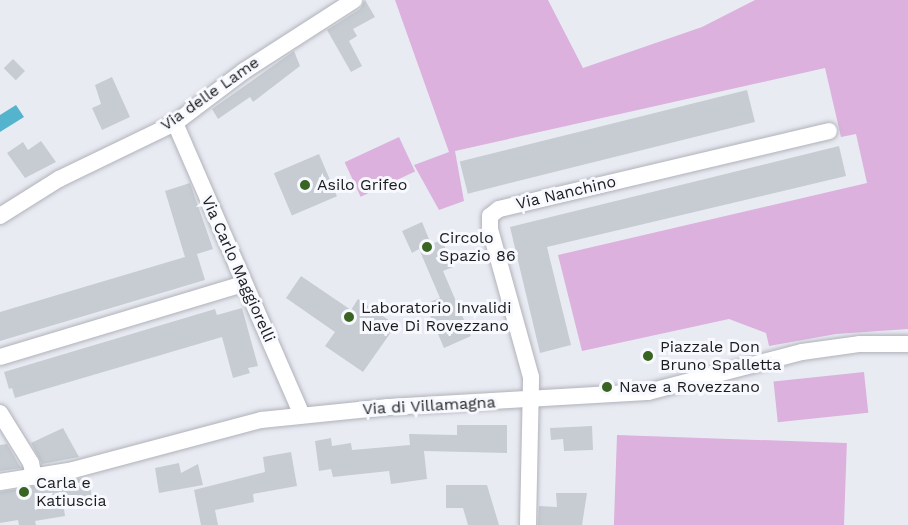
<!DOCTYPE html>
<style>
body{margin:0}
#map{position:relative;width:908px;height:525px;overflow:hidden;background:#e9ebf3;font-family:"Work Sans",sans-serif}
div>[style]{position:absolute}
[style*='--x']{left:calc(var(--x)*1px);top:calc(var(--y)*1px);width:calc(var(--w)*1px);rotate:calc(var(--a)*1deg)}
.green>*{inset:0;background:#dcb1de;transform-origin:0 0}
.water>*{inset:0;background:#54b4cd}
.building>*{inset:0;background:#c6ccd2;transform-origin:0 0}
.roads{filter:drop-shadow(0 0 2px #b0b2b9) drop-shadow(0 0 2px #b0b2b9)}
.minor>*{height:16px;margin:-8px;padding:0 8px;transform-origin:8px;border-radius:8px;background:#fff}
.dots>*{width:16px;height:16px;translate:-50% -50%;box-sizing:border-box;border:3px solid #f7f9ff;border-radius:50%}
span{translate:-50% -50%;white-space:nowrap;text-align:center;line-height:1.15;-webkit-text-stroke:6px #f7f9ff;paint-order:stroke}
.street-label{font-size:16px;color:#1b1c1e}
.poi-label{font-size:16px;color:#1b1c1e}
.left{translate:0 -50%;text-align:left}
</style>
<div id="map">
<div class="green">
<i style="clip-path:polygon(395px 0,548px 0,583px 68px,702px 27px,755px 0,908px 0,908px 329px,836px 334px,769px 346px,766px 333px,729px 319px,582px 351px,558px 255px,867px 183px,856px 134px,841px 137px,825px 68px,455px 151px,464px 201px,439px 210px,414px 165px,449px 152px)"></i>
<i style="left:399px;top:137px;width:38px;height:60px;rotate:65deg"></i>
<i style="left:864px;top:372px;width:41px;height:91px;rotate:84deg"></i>
<i style="left:617px;top:435px;width:230px;height:90px;rotate:2deg"></i>
</div>
<div class="water">
<i style="clip-path:polygon(16px 105px,24px 117px,0 132px,0 115px)"></i>
</div>
<div class="building">
<i style="clip-path:polygon(365px 0,375px 17px,353px 29px,357px 36px,349px 41px,362px 66px,351px 72px,327px 30px,360px 9px)"></i>
<i style="clip-path:polygon(294px 51px,300px 66px,253px 102px,250px 97px,218px 119px,212px 109px)"></i>
<i style="left:13px;top:59px;width:17px;height:13px;rotate:45deg"></i>
<i style="clip-path:polygon(112px 77px,130px 117px,102px 130px,92px 108px,101px 104px,95px 85px)"></i>
<i style="left:747px;top:90px;width:33px;height:296px;rotate:76deg"></i>
<i style="clip-path:polygon(41px 141px,56px 162px,25px 178px,7px 153px,23px 142px,28px 150px)"></i>
<i style="clip-path:polygon(839px 146px,846px 176px,547px 247px,571px 345px,540px 353px,510px 227px)"></i>
<i style="left:319px;top:154px;width:46px;height:49px;rotate:67deg"></i>
<i style="clip-path:polygon(190px 183px,213px 249px,197px 254px,205px 280px,0 341px,0 312px,185px 257px,165px 191px)"></i>
<i style="clip-path:polygon(422px 222px,431px 244px,442px 240px,453px 267px,443px 271px,471px 336px,444px 348px,425px 304px,440px 298px,419px 249px,412px 253px,402px 231px)"></i>
<i style="clip-path:polygon(301px 276px,351px 310px,358px 299px,396px 325px,363px 372px,325px 346px,335px 332px,286px 298px)"></i>
<i style="clip-path:polygon(242px 308px,258px 366px,248px 368px,250px 373px,233px 378px,222px 337px,15px 398px,12px 388px,9px 389px,4px 372px,215px 309px,217px 315px)"></i>
<i style="clip-path:polygon(457px 425px,507px 425px,507px 453px,424px 451px,427px 479px,391px 484px,389px 471px,333px 477px,331px 469px,319px 471px,315px 441px,331px 438px,332px 446px,351px 443px,352px 450px,410px 445px,409px 434px,457px 435px)"></i>
<i style="clip-path:polygon(592px 426px,593px 450px,564px 451px,563px 439px,551px 440px,550px 428px)"></i>
<i style="clip-path:polygon(63px 428px,79px 457px,42px 464px,31px 443px)"></i>
<i style="clip-path:polygon(7px 444px,21px 468px,0 471px,0 445px)"></i>
<i style="clip-path:polygon(291px 452px,297px 486px,253px 494px,254px 502px,215px 510px,218px 525px,201px 525px,194px 490px,265px 472px,263px 457px)"></i>
<i style="clip-path:polygon(179px 463px,181px 473px,198px 464px,203px 485px,159px 493px,155px 468px)"></i>
<i style="clip-path:polygon(89px 477px,93px 505px,64px 509px,65px 516px,35px 521px,36px 525px,19px 525px,18px 520px,0 523px,0 492px)"></i>
<i style="clip-path:polygon(446px 485px,487px 485px,499px 525px,468px 525px,463px 508px,446px 508px)"></i>
<i style="clip-path:polygon(556px 493px,587px 493px,582px 525px,538px 525px,539px 506px,557px 507px)"></i>
</div>
<div class="roads">
<div class="minor">
<i style="--x:175;--y:123;--w:318;--a:66.5"></i>
<i style="--x:0;--y:216;--w:70;--a:-32.1"></i>
<i style="--x:59;--y:179;--w:129;--a:-25.8"></i>
<i style="--x:175;--y:123;--w:86;--a:-37"></i>
<i style="--x:244;--y:71;--w:131;--a:-32.8"></i>
<i style="--x:0;--y:357;--w:254;--a:-16.7"></i>
<i style="--x:0;--y:413;--w:59;--a:58.2"></i>
<i style="--x:31;--y:463;--w:14;--a:78"></i>
<i style="--x:0;--y:482;--w:74;--a:-9.3"></i>
<i style="--x:73;--y:470;--w:195;--a:-14.9"></i>
<i style="--x:261;--y:420;--w:128;--a:-5.8"></i>
<i style="--x:388;--y:407;--w:260;--a:-3.3"></i>
<i style="--x:648;--y:392;--w:159;--a:-14.6"></i>
<i style="--x:802;--y:352;--w:59;--a:-7.9"></i>
<i style="--x:860;--y:344;--w:48;--a:0"></i>
<i style="--x:528;--y:525;--w:148;--a:-88.8"></i>
<i style="--x:531;--y:377;--w:154;--a:-105.5"></i>
<i style="--x:490;--y:229;--w:13;--a:-90"></i>
<i style="--x:490;--y:216;--w:11;--a:-38"></i>
<i style="--x:499;--y:209;--w:339;--a:-13.3"></i>
</div>
</div>
<div class="dots">
<i style="left:305px;top:185px;background:#3a6421"></i>
<i style="left:427px;top:247px;background:#3a6421"></i>
<i style="left:349px;top:317px;background:#3a6421"></i>
<i style="left:648px;top:356px;background:#3a6421"></i>
<i style="left:607px;top:387px;background:#3a6421"></i>
<i style="left:24px;top:492px;background:#3a6421"></i>
</div>
<div class="street-label">
<span style="left:210px;top:94px;rotate:-35deg">Via delle Lame</span>
<span style="left:566px;top:193px;rotate:-13deg">Via Nanchino</span>
<span style="left:238px;top:269px;rotate:66deg">Via Carlo Maggiorelli</span>
<span style="left:429px;top:406px;rotate:-3deg">Via di Villamagna</span>
</div>
<div class="poi-label">
<span class="left" style="left:317px;top:185px">Asilo Grifeo</span>
<span class="left" style="left:439px;top:247px">Circolo<br>Spazio 86</span>
<span class="left" style="left:361px;top:317px">Laboratorio Invalidi<br>Nave Di Rovezzano</span>
<span class="left" style="left:660px;top:356px">Piazzale Don<br>Bruno Spalletta</span>
<span class="left" style="left:619px;top:387px">Nave a Rovezzano</span>
<span class="left" style="left:36px;top:492px">Carla e<br>Katiuscia</span>
</div>
</div>
